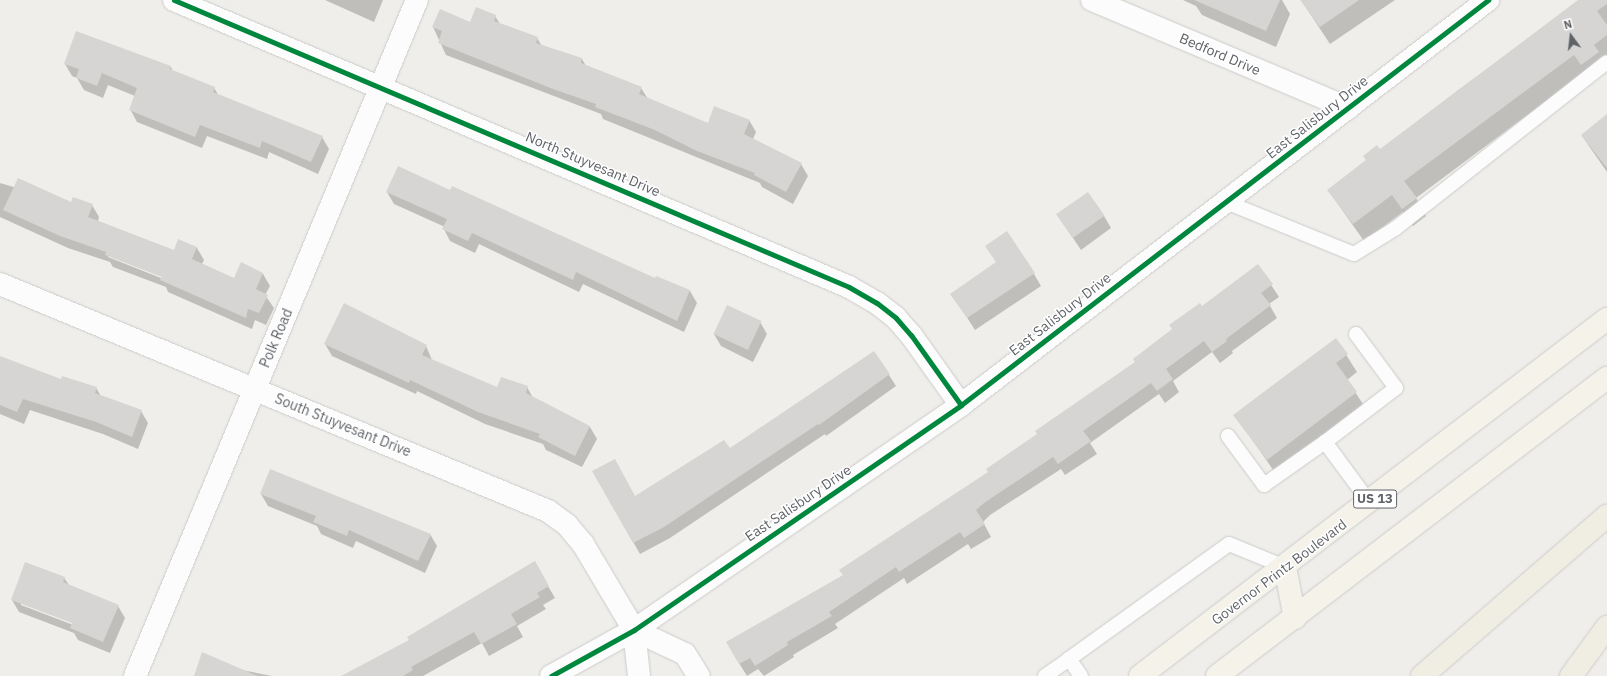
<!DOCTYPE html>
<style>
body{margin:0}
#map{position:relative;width:1607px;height:676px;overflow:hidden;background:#efeeea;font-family:"IBM Plex Sans",sans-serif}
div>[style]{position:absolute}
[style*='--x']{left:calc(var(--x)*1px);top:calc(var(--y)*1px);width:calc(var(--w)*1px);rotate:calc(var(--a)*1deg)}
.shadow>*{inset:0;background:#0003}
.building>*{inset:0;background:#d6d5d3;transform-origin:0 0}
.roads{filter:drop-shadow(0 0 1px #cbcccc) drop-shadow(0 0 1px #cbcccc)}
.service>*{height:14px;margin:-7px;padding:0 7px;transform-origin:7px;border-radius:7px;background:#fdfcfc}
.minor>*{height:22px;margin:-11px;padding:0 11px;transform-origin:11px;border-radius:11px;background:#fdfcfc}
.primary>*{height:22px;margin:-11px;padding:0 11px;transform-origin:11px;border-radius:11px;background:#f4f2e9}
.motorway>*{height:22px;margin:-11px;padding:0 11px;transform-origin:11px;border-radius:11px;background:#f0ede3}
.cycleway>*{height:5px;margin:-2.5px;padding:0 2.5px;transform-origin:2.5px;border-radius:2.5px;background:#00873e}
span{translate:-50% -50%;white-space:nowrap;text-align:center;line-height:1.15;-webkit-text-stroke:3px #fff;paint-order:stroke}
.shield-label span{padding:1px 3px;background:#fff;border:1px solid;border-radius:3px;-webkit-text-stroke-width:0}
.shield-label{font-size:13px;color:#5f6368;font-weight:700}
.street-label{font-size:14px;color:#5f6368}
.north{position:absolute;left:1551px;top:16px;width:40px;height:40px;-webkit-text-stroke:3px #fff;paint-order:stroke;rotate:345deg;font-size:11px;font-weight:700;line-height:16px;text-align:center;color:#5f6368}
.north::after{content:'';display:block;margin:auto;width:14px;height:18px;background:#5f6368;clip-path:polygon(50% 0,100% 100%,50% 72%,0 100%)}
</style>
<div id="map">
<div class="shadow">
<i style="clip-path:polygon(325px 0,383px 0,374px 22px)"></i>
<i style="clip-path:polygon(1183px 0,1282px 0,1290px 14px,1276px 47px,1202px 15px,1196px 6px)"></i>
<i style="clip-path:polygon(1301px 0,1395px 0,1330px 44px)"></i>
<i style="clip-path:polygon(1582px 0,1604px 0,1607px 4px,1607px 60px,1585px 72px,1416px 198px,1426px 216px,1413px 226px,1403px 212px,1364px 241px,1328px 190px,1457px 91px)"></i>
<i style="clip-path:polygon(495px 16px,500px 24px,537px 38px,542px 46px,582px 59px,586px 66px,641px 88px,648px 99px,709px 124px,749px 120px,756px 132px,753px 139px,801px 164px,808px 176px,793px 204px,762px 187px,760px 183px,603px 119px,601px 114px,446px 55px,433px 27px,470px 23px)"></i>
<i style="clip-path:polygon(77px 33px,171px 67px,173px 72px,214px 88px,219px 96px,322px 137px,329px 149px,318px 174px,269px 152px,267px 159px,207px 136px,202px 148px,137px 122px,130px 109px,135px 96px,108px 85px,103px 98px,84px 90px,77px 78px,72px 76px,65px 64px)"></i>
<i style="clip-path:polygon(1607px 116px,1607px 172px,1582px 136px)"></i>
<i style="clip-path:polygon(evenodd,0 183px,72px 204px,92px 205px,99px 217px,98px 221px,174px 251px,179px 241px,197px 248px,204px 260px,202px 264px,235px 279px,241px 264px,263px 274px,270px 286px,265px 295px,274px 308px,266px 325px,255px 320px,252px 329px,168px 292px,166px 287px,113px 267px,110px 262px,68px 248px,0 217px,0 183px,108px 255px,167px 278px,166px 280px,108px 257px,108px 255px)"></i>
<i style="clip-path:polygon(387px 192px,656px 280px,657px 277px,690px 291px,697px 303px,684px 332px,583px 284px,579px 292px,479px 244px,475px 253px,450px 241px,444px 229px,445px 227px,394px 204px)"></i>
<i style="clip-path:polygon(1057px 214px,1104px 216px,1111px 228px,1081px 250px)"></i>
<i style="clip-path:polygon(986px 246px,1034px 274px,1041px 286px,975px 330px,952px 294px,997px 263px)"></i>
<i style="clip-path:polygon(1258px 265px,1279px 297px,1269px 304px,1277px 318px,1232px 351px,1233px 353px,1220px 363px,1212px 352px,1173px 381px,1179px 392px,1165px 403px,1159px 394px,1090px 443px,1097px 454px,1065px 475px,1061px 469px,990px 515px,983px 522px,991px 537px,971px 549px,968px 544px,907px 584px,904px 578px,835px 624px,838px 628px,793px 655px,794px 657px,764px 676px,758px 669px,747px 676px,734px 655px,989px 472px,1136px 362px)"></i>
<i style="clip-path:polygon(760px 322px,767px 334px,753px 362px,721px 346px,714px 334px)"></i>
<i style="clip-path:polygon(1336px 339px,1357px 372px,1347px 380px,1367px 410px,1278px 477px,1235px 415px)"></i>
<i style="clip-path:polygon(325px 344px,426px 346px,432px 360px,497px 389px,527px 387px,533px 398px,590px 427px,597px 439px,582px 467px,546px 450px,543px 444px,485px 424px,417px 391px,416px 394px,332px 356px)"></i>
<i style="clip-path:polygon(874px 352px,896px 386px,826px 436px,825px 434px,670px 538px,640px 554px,593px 471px,635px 497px,730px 450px)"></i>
<i style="clip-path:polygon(0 357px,62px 381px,96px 388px,101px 396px,141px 411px,148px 423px,138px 449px,103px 434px,30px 410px,24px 424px,0 414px)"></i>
<i style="clip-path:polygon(261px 494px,430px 534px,437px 546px,425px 573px,356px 541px,353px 548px,321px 534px,317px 526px,268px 506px)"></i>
<i style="clip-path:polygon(534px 562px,555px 598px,543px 605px,546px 609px,517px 626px,523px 637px,489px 656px,482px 643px,423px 676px,371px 676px,410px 640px)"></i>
<i style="clip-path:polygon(evenodd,64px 578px,69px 585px,118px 606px,125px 618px,110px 653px,78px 640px,74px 633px,19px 612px,12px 600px,64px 578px,21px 602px,77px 624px,76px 626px,21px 605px,21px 602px)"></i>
<i style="clip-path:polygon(242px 670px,272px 676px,195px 676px)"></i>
</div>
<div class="building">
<i style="clip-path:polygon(1194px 0,1280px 0,1266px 31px)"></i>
<i style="clip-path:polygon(1300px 0,1359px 0,1320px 27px)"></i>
<i style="clip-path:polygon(1578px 0,1607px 0,1607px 4px,1597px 11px,1607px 25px,1607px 35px,1594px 45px,1599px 52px,1581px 65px,1574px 55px,1404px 181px,1417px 198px,1402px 209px,1392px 195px,1353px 224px,1327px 190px,1366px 160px,1363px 156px,1377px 145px,1380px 149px)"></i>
<i style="clip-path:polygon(476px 7px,496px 15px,494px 21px,538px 37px,536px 43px,582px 58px,581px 63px,642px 87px,639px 94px,708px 123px,714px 106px,750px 120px,744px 134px,802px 163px,786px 192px,754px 175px,755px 173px,697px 151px,655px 130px,595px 107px,596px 104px,553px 89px,438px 43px,442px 31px,432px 27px,440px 9px,470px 22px)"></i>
<i style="clip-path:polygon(76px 31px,171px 66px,170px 69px,215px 87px,213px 92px,323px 136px,311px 162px,262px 141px,260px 148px,200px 125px,195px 137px,129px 110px,137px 88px,102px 73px,97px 86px,76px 78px,79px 69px,64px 64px)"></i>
<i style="clip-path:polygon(1607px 114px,1607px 168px,1581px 135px)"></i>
<i style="clip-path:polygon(398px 166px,450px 190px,452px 186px,655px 278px,656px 276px,690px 290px,677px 321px,576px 272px,573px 280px,472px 233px,468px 241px,442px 229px,447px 219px,386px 192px)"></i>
<i style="clip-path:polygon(18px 178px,71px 202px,73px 197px,93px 204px,88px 217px,174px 250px,178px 239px,197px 247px,192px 259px,234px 278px,241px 262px,263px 273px,256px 289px,268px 295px,259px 313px,248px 309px,246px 318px,160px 280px,162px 277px,105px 255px,106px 252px,60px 236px,3px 210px)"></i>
<i style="left:1088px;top:192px;width:29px;height:39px;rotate:55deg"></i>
<i style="clip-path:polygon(1007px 231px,1035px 273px,967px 318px,950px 294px,996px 262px,985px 246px)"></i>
<i style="clip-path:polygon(1258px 264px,1273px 284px,1261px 293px,1271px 305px,1226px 339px,1227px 341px,1212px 352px,1204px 341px,1166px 369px,1173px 379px,1157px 391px,1151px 383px,1083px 431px,1091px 441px,1058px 464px,1053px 457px,984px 503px,976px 510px,985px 524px,964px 538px,960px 532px,899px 572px,896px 567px,829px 612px,832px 616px,787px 642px,788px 645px,755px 666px,750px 658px,739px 664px,726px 642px,843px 575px,839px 570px,988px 472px,986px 469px,1037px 434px,1035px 431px,1135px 362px,1133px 359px,1172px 329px,1169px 325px,1200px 303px,1202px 306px)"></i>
<i style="clip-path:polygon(344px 303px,427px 345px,422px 355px,497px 387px,501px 377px,528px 386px,526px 393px,590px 426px,575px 456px,538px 437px,540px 434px,478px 412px,410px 380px,409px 383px,324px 344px)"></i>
<i style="left:727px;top:305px;width:38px;height:32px;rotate:25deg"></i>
<i style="clip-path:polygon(1336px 338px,1348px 354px,1336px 363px,1357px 392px,1267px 460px,1233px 415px)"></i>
<i style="clip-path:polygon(874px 351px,890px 374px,819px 425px,818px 424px,664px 527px,633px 543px,592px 471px,615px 459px,635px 496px,724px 440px,730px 448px)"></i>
<i style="clip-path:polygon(0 356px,61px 379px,62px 376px,97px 387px,95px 393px,142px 410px,132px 437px,96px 422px,23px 399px,17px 412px,0 405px)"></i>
<i style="clip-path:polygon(270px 469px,431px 534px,418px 561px,349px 530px,347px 536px,313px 522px,316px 516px,260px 494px)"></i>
<i style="clip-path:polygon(535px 561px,549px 586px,537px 593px,540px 597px,511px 614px,517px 624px,481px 644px,474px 632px,411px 667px,413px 670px,403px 676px,341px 676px,409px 640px,407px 637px)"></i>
<i style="clip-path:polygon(25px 562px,65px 577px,63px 582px,119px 605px,103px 642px,70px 628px,72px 623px,11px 600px)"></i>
<i style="clip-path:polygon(202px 652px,258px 676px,194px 676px)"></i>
</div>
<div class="roads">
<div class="service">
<i style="--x:1226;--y:202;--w:138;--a:22.1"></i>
<i style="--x:1354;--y:254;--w:49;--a:-31.8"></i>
<i style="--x:1396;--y:228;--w:268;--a:-38.2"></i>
<i style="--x:1356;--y:334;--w:67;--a:53.5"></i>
<i style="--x:1396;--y:388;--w:89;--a:142.7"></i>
<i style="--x:1325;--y:442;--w:76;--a:53.6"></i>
<i style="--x:1228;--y:436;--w:61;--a:53.7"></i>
<i style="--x:1264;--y:485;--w:75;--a:-35.2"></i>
<i style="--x:1045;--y:676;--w:29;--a:-35"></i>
<i style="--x:1081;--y:676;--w:21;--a:-125"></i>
<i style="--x:1069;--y:659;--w:197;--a:-35.7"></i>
<i style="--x:1229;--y:544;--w:61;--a:22.3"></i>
</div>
<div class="minor">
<i style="--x:174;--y:0;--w:733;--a:23.03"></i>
<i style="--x:849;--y:287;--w:32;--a:30"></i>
<i style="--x:877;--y:303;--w:24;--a:38"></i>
<i style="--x:896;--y:318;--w:23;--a:49"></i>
<i style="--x:911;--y:335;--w:86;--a:54.5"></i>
<i style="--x:1092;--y:0;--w:278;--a:22.9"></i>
<i style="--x:0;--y:284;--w:593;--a:22.5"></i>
<i style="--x:548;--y:511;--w:24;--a:36"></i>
<i style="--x:567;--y:525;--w:25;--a:50"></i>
<i style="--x:583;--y:544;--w:100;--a:59.3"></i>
<i style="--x:634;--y:630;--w:46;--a:83.8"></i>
<i style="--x:634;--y:630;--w:56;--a:25.2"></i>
<i style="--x:685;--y:654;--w:26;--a:58"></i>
<i style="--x:135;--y:676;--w:732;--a:-67.36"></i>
<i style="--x:551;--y:676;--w:95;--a:-29"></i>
<i style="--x:634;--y:630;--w:397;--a:-34.5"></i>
<i style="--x:961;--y:405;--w:665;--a:-37.54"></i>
</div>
<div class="primary">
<i style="--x:1285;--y:567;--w:52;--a:78.9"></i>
<i style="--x:1140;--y:676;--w:588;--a:-37.4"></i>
<i style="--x:1217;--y:676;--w:491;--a:-37.4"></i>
</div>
<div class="motorway">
<i style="--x:1422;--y:676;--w:245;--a:-40.9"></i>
<i style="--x:1571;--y:676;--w:61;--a:-53.7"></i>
</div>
</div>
<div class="cycleway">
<i style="--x:174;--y:0;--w:733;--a:23.03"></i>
<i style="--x:849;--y:287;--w:32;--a:30"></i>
<i style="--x:877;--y:303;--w:24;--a:38"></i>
<i style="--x:896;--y:318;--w:23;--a:49"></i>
<i style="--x:911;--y:335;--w:86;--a:54.5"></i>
<i style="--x:551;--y:676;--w:95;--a:-29"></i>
<i style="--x:634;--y:630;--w:397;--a:-34.5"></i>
<i style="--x:961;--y:405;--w:665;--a:-37.54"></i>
</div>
<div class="shield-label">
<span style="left:1375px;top:499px">US 13</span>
</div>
<div class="street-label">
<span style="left:1220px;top:54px;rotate:23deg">Bedford Drive</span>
<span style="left:1317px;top:117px;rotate:-38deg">East Salisbury Drive</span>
<span style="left:593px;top:164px;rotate:23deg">North Stuyvesant Drive</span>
<span style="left:1060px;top:314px;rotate:-38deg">East Salisbury Drive</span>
<span style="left:276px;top:338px;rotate:-67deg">Polk Road</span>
<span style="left:343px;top:425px;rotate:22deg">South Stuyvesant Drive</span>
<span style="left:798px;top:503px;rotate:-34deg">East Salisbury Drive</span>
<span style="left:1279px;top:572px;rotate:-37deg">Governor Printz Boulevard</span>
</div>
<div class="north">N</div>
</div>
